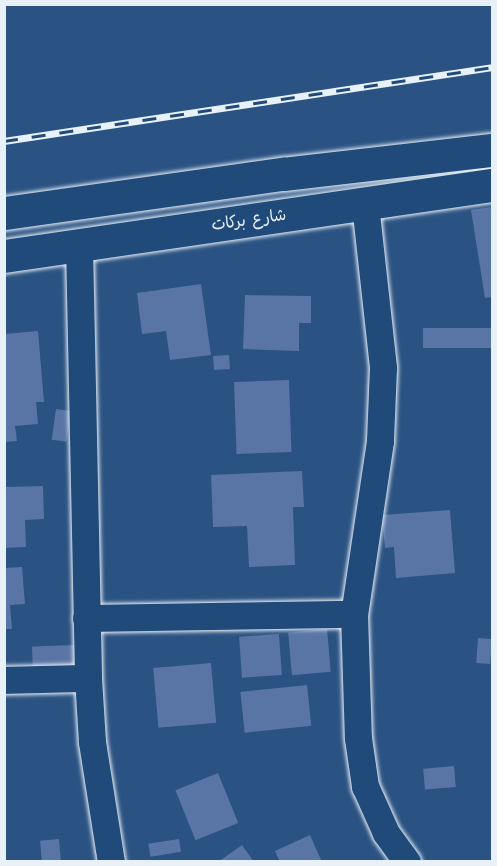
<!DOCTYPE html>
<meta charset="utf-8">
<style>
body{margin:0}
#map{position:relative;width:497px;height:866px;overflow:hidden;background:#2a5282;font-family:Kalam,"Playpen Sans Arabic",sans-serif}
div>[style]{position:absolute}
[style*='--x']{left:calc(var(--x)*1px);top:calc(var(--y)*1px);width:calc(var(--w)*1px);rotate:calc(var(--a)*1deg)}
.building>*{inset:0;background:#5975a5;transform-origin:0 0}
.roads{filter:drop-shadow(0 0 2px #e8f1f8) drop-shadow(0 0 2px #e8f1f8)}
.minor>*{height:27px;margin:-13.5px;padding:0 13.5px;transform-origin:13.5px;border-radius:13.5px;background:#1f4a7a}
.secondary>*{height:33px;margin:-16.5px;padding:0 16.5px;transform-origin:16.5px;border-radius:16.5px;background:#1f4a7a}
.rail>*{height:7px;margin-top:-3.5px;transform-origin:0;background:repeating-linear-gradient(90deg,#1f4a7a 0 14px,#e8f1f8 0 28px);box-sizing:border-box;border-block:2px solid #e8f1f8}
span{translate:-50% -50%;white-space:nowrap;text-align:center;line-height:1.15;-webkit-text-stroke:4.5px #1f4a7a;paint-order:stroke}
.street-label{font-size:16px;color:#e8f1f8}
.frame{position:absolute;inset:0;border:6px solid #e8f1f8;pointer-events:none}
</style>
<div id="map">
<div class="building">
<i style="clip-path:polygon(492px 207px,492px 297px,485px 298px,471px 210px)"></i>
<i style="clip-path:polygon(201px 284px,211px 355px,170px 360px,166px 331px,142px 334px,137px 293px)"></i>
<i style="clip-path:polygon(245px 295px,311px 296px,311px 323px,299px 323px,299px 351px,243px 349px)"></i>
<i style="left:492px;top:328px;width:20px;height:69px;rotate:90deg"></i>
<i style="clip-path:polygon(38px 331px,44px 402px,36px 402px,38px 424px,15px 426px,17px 441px,4px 442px,4px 334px)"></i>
<i style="left:229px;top:355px;width:14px;height:16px;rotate:86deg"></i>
<i style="left:289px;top:380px;width:72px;height:55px;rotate:88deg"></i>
<i style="left:56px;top:409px;width:15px;height:31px;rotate:8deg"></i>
<i style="clip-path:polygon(302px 471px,304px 507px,293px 507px,295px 565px,249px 567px,247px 526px,213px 527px,211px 475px)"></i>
<i style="clip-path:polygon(43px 486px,44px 519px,25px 520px,26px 547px,4px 548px,4px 487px)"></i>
<i style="clip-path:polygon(450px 510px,455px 573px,396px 578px,394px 547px,385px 548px,382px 515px)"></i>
<i style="clip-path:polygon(22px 567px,25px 604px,10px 605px,12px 629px,4px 629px,4px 568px)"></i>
<i style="left:327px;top:629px;width:43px;height:39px;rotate:85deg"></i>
<i style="left:279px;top:634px;width:41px;height:40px;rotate:86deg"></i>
<i style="left:478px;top:638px;width:14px;height:25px;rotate:4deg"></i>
<i style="left:75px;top:645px;width:25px;height:43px;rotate:88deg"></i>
<i style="left:211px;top:663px;width:60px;height:58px;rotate:85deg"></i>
<i style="left:307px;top:685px;width:41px;height:67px;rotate:84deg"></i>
<i style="left:454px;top:766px;width:21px;height:31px;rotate:85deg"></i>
<i style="left:218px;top:773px;width:54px;height:46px;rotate:68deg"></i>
<i style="clip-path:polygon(310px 835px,322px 862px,280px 862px,275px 851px)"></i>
<i style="left:59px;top:839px;width:22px;height:19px;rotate:85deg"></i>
<i style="left:179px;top:839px;width:13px;height:31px;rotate:81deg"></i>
<i style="clip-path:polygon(242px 845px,254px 862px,218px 862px)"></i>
</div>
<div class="roads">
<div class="minor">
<i style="--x:365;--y:204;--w:165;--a:83.7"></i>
<i style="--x:383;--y:368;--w:73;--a:92.4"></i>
<i style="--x:380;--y:441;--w:175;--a:98.5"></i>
<i style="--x:354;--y:614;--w:124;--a:88.2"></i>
<i style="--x:358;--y:738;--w:49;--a:81.7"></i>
<i style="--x:365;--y:786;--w:51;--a:65.9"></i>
<i style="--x:386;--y:833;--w:36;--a:54"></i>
<i style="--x:79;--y:245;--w:433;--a:88.8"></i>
<i style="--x:88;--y:678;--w:64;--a:86.4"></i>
<i style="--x:92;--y:742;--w:121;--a:81"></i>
<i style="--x:86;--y:618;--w:268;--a:-0.9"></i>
<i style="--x:4;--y:680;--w:84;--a:-1.4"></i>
</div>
<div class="secondary">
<i style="--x:4;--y:213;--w:282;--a:-8"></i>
<i style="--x:283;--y:174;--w:210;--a:-6.6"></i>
<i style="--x:4;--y:256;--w:493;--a:-8.3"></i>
</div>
</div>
<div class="rail">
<i style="--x:4;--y:141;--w:494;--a:-8.6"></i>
</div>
<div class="street-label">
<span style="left:249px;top:221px;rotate:-8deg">شارع بركات</span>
</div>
<div class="frame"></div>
</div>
